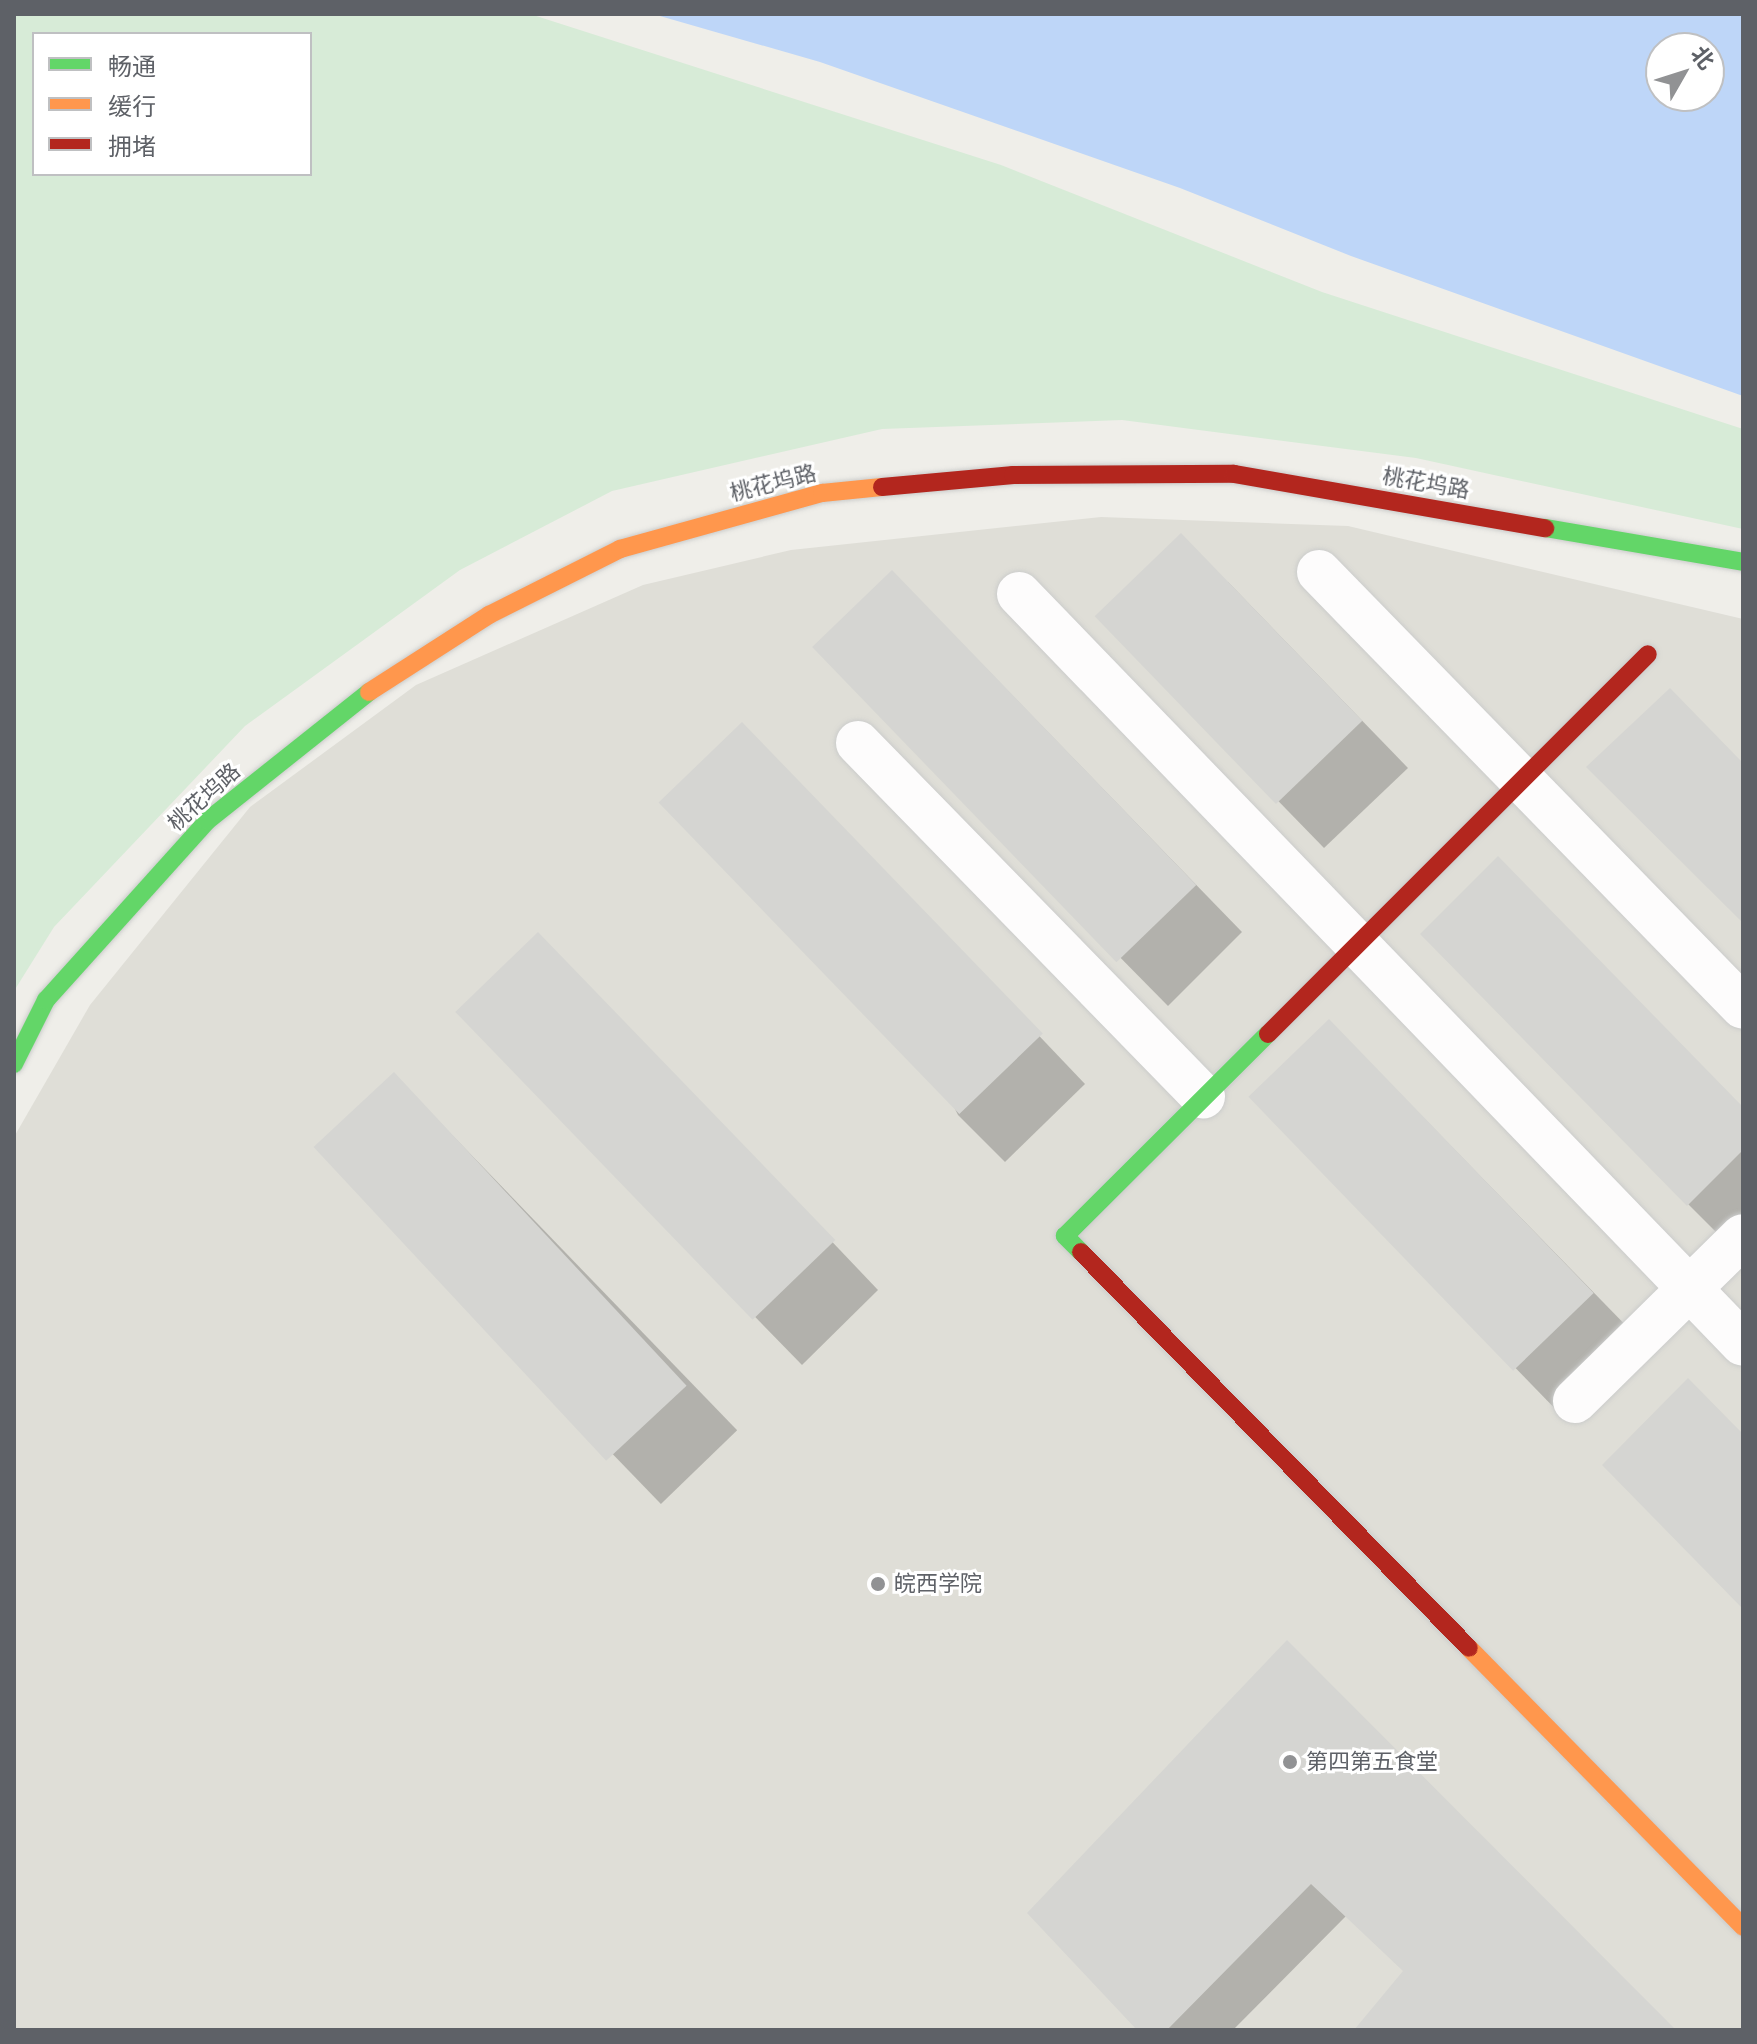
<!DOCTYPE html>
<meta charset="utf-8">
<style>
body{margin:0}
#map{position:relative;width:1757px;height:2044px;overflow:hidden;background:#efeee9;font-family:"DejaVu Sans","Noto Sans SC",sans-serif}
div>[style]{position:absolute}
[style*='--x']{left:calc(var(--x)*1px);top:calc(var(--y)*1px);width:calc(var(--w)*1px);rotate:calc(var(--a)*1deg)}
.education>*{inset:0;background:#dfded7}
.green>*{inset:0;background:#d7ebd7}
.water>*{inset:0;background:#bed6f8}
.shadow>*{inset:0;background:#0003;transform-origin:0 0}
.building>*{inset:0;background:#d5d5d2;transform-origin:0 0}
.roads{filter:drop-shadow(0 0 2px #cbcccb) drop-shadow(0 0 2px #cbcccb)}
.street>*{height:44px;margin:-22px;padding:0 22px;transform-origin:22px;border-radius:22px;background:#fdfcfc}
.fast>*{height:18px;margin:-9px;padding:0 9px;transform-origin:9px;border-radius:9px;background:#63d668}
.slow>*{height:18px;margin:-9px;padding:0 9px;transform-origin:9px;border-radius:9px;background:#ff974d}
.jam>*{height:18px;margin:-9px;padding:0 9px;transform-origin:9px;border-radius:9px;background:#b3261e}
.dots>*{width:22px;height:22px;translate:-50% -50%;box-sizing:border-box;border:4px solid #fff;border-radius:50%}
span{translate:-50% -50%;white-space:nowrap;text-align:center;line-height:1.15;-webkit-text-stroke:6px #fff;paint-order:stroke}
.street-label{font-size:22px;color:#5e6167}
.poi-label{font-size:22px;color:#5e6167}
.left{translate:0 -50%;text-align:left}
.frame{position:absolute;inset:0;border:16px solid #5e6167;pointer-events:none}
.legend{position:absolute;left:32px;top:32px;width:280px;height:144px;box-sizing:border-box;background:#fff;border:2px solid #bfc0c2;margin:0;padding:10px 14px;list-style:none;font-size:24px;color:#5e6167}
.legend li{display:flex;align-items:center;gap:16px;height:40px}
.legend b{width:40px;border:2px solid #bfc0c2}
.north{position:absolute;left:1645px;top:32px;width:80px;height:80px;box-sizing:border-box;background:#fff;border:2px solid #bfc0c2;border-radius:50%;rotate:51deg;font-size:22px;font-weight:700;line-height:32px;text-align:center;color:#5e6167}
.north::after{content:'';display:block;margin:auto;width:28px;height:36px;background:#919294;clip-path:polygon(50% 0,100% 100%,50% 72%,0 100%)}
</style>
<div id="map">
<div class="education">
<i style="clip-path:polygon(1101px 517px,1348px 526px,1743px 619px,1743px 2030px,14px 2030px,14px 1137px,90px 1005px,250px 807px,416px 685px,643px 585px,791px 550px)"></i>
</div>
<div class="green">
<i style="clip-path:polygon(evenodd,14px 14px,530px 14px,1001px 165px,1322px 292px,1743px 429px,1743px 529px,1416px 458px,1122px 420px,882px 429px,612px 491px,460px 570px,245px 726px,54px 927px,14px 991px,14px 14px,34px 34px,310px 34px,310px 174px,34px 174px,34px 34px)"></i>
</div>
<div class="water">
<i style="clip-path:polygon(evenodd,653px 14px,1743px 14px,1743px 396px,1351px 256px,1180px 188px,820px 62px,653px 14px,1661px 48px,1709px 48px,1709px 96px,1661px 96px,1661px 48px)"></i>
</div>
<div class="shadow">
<i style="clip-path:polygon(1228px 582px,1408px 768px,1324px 848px,1097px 615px)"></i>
<i style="clip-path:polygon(939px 620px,1242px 932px,1168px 1006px,815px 648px)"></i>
<i style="clip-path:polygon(788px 772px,1085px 1084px,1005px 1162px,958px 1115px)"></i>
<i style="clip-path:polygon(585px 982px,878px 1290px,802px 1365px,458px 1012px)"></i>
<i style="clip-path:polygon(1376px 1069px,1640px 1340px,1567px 1421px,1252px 1097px)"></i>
<i style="left:394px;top:1075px;width:494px;height:106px;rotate:46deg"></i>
<i style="clip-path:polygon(1743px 1109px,1743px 1243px,1735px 1251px,1688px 1204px)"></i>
<i style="clip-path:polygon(1287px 1643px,1674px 2030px,1356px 2030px,1405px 1972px,1346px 1916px,1233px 2030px,1140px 2030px)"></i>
</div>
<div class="building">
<i style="left:1181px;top:533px;width:261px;height:120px;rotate:46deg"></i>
<i style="left:892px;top:570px;width:438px;height:111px;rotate:46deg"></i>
<i style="clip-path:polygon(1670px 688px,1743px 763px,1743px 923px,1586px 767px)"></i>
<i style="left:742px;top:722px;width:433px;height:116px;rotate:46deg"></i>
<i style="clip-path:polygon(1498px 856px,1743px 1107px,1743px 1150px,1687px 1206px,1420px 934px)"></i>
<i style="left:538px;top:932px;width:428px;height:115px;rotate:46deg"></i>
<i style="left:1329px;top:1019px;width:381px;height:112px;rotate:46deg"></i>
<i style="left:394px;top:1072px;width:429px;height:110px;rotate:47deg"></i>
<i style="clip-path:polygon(1688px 1378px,1743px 1434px,1743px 1609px,1602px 1465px)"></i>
<i style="clip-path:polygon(1287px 1640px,1676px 2030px,1354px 2030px,1403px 1971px,1311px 1884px,1167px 2030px,1137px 2030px,1027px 1913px)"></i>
</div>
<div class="roads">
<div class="street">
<i style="--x:1319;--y:572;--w:607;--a:45.73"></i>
<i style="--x:1019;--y:594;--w:1042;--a:46.01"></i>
<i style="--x:858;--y:743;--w:494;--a:45.7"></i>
<i style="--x:1575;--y:1401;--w:235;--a:-44.5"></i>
</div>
<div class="fast">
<i style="--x:1545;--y:528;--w:201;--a:9.7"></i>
<i style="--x:14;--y:1064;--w:72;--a:-63.4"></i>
<i style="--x:46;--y:1000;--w:241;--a:-48"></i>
<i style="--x:207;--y:821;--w:207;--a:-38.5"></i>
<i style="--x:1081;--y:1252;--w:23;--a:-135"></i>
<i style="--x:1065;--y:1236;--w:286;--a:-44.9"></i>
</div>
<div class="slow">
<i style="--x:369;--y:692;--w:143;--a:-32.7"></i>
<i style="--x:489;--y:615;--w:147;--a:-26.7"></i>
<i style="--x:620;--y:549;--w:210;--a:-15.5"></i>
<i style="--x:822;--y:493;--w:60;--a:-5.7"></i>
<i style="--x:1469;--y:1648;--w:391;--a:45.5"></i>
</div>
<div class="jam">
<i style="--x:882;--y:487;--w:132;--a:-5.2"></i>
<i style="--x:1013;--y:475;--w:221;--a:-0.3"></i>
<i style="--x:1234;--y:474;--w:316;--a:9.9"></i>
<i style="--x:1268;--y:1034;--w:537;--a:-45"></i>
<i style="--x:1081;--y:1252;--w:554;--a:45.58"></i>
</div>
</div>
<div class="dots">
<i style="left:878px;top:1584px;background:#919294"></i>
<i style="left:1290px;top:1762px;background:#919294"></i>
</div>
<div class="street-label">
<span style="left:773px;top:483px;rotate:-14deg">桃花坞路</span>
<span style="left:1426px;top:483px;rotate:10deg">桃花坞路</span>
<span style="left:204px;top:797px;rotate:-42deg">桃花坞路</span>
</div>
<div class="poi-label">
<span class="left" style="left:894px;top:1584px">皖西学院</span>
<span class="left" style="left:1306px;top:1762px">第四第五食堂</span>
</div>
<div class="frame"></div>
<ul class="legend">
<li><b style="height:10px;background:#63d668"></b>畅通</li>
<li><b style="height:10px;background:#ff974d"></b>缓行</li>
<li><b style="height:10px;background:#b3261e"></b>拥堵</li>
</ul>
<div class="north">北</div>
</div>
